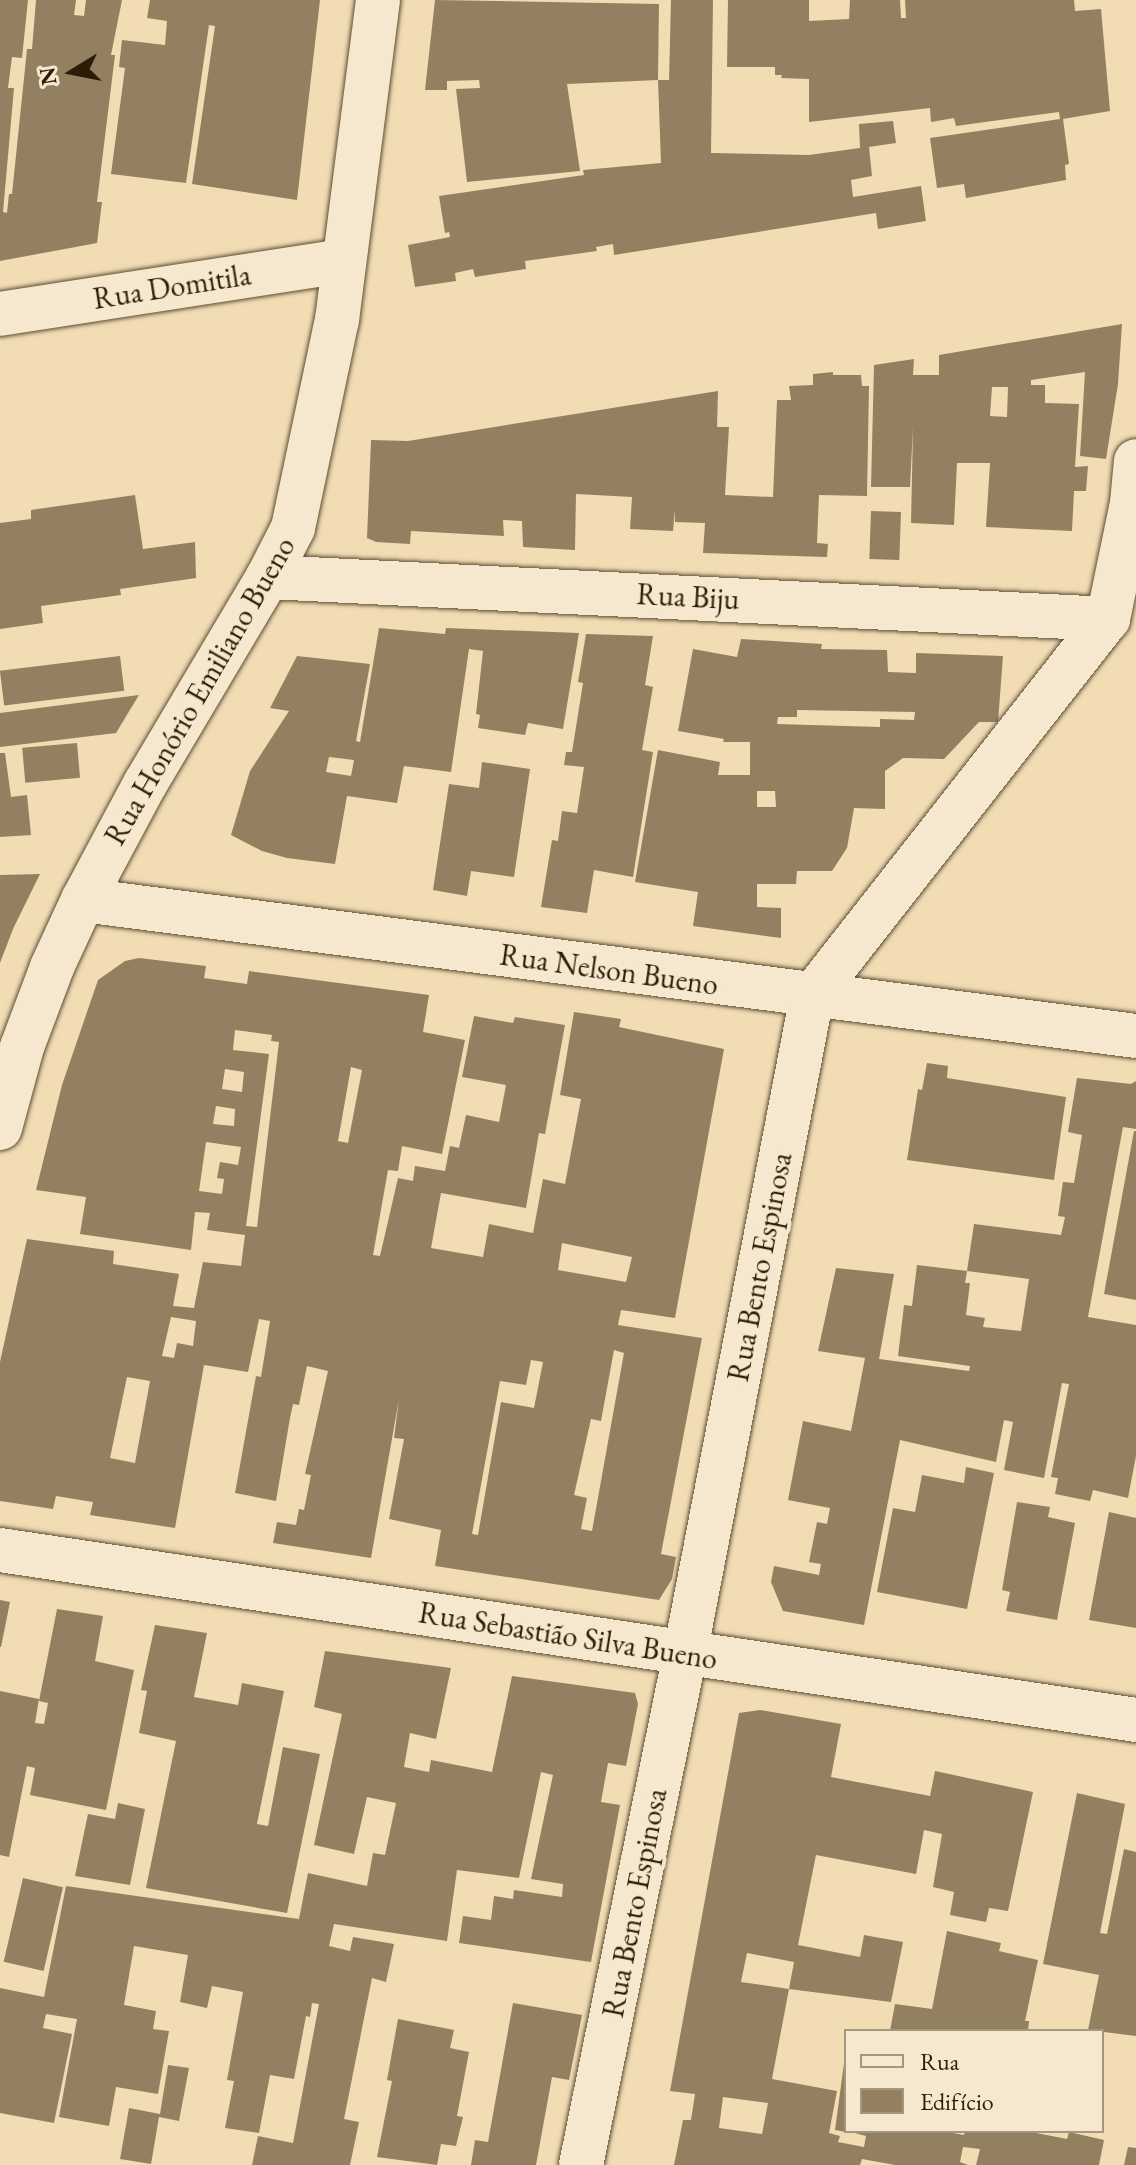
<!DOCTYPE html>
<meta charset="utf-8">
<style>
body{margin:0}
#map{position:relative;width:1136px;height:2165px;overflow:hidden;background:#f1dcb4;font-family:"EB Garamond",serif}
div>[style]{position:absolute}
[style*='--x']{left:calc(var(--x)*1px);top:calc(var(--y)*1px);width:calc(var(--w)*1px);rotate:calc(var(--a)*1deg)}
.building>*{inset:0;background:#928061;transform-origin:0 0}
.roads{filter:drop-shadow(0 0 2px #5d4d32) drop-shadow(0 0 2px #5d4d32)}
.street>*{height:44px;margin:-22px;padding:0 22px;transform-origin:22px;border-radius:22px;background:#f6e8ce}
span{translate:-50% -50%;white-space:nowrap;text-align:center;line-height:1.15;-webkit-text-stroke:8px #f6e8ce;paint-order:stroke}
.street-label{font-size:30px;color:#2c1d07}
.legend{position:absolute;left:844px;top:2029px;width:260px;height:104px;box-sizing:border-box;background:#f6e8ce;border:2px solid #a5977e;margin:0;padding:10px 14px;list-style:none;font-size:24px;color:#2c1d07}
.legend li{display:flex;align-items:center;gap:16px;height:40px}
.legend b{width:40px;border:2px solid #a5977e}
.north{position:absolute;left:32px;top:32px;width:80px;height:80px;-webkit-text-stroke:6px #f6e8ce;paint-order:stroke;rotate:260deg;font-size:22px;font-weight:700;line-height:32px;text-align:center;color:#2c1d07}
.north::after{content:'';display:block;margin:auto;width:28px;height:36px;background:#2c1d07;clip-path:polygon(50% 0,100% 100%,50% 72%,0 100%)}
</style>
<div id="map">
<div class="building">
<i style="clip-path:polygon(0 0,28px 0,22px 58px,12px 57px,8px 88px,14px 88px,3px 212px,7px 213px,9px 194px,12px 194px,27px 49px,32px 49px,36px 0,76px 0,74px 15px,84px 16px,86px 0,122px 0,111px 55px,115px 55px,97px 202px,102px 202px,97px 243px,0 261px)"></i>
<i style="clip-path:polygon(150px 0,320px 0,297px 200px,192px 184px,215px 26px,209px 25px,186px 183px,111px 174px,125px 68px,119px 67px,122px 40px,165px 45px,167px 21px,147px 18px)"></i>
<i style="clip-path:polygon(435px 0,659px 4px,658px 80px,567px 84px,580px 171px,467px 182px,456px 89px,480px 88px,479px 80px,447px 81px,447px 90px,425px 90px)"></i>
<i style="clip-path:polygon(671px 0,713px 0,711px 153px,809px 155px,860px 148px,859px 124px,893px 121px,896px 143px,869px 147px,872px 176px,851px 180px,853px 197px,921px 186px,926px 221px,878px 229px,876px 213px,614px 255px,613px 244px,596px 247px,597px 251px,525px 261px,526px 269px,475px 277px,473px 269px,455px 273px,456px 281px,415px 287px,408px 245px,450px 237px,449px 232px,445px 233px,439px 196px,584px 175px,583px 170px,661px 163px,658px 80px,669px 80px)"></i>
<i style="clip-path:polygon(728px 0,809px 0,809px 21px,849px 19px,850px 0,900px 0,901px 18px,906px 18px,905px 0,1074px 0,1075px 11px,1101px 9px,1110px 111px,1063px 119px,1069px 164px,1065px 165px,1066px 180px,966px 198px,964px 184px,937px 188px,930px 138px,1060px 119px,1059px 112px,956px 126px,954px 118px,931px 122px,930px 108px,809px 122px,809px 79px,781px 78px,782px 75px,775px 75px,775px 67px,727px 67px)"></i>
<i style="clip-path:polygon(evenodd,1122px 324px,1118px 384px,1106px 459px,1080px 456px,1085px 372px,1031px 380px,1031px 385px,1045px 385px,1045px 403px,1079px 404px,1075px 467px,1088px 466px,1086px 491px,1074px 491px,1072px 531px,986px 527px,990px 463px,957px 463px,954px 525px,911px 523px,913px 427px,910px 487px,871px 487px,874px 365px,914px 359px,913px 375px,939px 375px,939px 355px,1122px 324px,992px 387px,1008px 387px,1007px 417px,990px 416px,992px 387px)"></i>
<i style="clip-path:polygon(833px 372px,833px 375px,861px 375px,862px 386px,869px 386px,867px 496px,819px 495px,817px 543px,828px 544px,827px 557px,703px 553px,705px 523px,675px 522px,675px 509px,673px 531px,630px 529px,632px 497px,576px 494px,575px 550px,523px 547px,522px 521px,503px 520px,504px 536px,411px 531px,410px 544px,376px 542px,367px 538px,371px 440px,408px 441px,718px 391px,717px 427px,729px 427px,725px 495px,773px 497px,777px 400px,791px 400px,789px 386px,813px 385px,813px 374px)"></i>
<i style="clip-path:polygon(135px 495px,143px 549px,195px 542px,196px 578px,120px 589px,121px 595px,41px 606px,43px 623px,0 629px,0 523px,31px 519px,31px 510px)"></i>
<i style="left:871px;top:511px;width:30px;height:48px;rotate:2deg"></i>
<i style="clip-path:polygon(evenodd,379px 628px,445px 634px,446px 628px,579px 633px,563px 729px,528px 723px,525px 735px,478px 728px,480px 715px,476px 714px,483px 651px,469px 649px,451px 772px,404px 766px,397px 803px,347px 796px,335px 864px,287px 858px,262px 851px,231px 835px,250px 771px,289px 711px,270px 708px,297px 656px,370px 664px,356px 741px,360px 742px,379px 628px,329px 757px,354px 760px,351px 776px,326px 772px,329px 757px)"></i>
<i style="clip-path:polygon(586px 634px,653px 636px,645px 685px,653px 687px,642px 750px,653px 752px,633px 877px,594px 870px,587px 913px,541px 907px,552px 840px,558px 841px,562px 811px,577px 813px,584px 767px,564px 765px,566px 752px,572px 752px,583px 683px,578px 682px)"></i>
<i style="clip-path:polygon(evenodd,741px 639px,822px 644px,821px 649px,887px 650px,888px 672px,916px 673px,916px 653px,1003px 656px,998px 722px,979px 722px,944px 759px,903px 758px,885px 771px,885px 809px,854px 808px,847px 848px,832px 871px,797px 871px,796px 884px,757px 884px,757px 907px,781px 908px,781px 938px,693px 926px,698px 892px,635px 882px,658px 750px,720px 762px,718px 775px,750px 775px,750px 742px,723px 742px,724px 739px,678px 731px,693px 649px,737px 657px,741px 639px,797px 710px,915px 712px,914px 720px,880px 719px,880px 727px,777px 724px,778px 717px,797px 717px,797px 710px,741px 639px,757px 791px,775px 791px,776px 807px,757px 807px,757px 791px)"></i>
<i style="left:120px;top:656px;width:35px;height:121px;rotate:83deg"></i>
<i style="clip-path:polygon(139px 695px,116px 733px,0 747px,0 713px)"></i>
<i style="left:77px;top:743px;width:35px;height:55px;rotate:85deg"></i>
<i style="clip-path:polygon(0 753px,5px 753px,11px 797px,27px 795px,31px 835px,0 837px)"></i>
<i style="clip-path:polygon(482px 762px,530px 769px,514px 877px,471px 871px,467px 896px,433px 890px,449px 784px,479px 788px)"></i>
<i style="clip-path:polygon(40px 874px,13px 929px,0 963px,0 875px)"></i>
<i style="clip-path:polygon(evenodd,139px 958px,206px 966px,204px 978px,247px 984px,249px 971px,429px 995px,423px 1032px,465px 1040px,442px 1154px,402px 1146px,398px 1171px,388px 1170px,373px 1255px,380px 1256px,398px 1178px,413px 1181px,415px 1166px,445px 1171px,450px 1146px,459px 1148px,466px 1115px,499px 1122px,506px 1085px,462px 1077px,474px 1016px,513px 1023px,515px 1017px,565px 1025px,545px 1134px,539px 1133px,526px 1208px,441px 1193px,431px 1248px,483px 1257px,489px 1224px,533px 1233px,543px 1179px,565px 1184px,581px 1099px,560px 1095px,574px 1012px,621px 1019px,619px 1027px,724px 1049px,675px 1318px,621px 1310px,618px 1325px,702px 1338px,661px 1554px,676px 1557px,672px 1579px,659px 1600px,435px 1566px,441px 1530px,389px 1519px,404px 1439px,394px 1438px,399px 1399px,371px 1558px,273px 1543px,277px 1522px,296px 1525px,299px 1509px,304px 1510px,311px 1475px,305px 1474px,328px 1371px,307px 1366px,299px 1405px,293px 1404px,290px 1418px,276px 1501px,235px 1493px,256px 1376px,261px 1377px,270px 1321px,259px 1319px,248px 1372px,204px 1365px,175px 1528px,90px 1515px,93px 1502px,56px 1496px,53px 1509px,0 1501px,0 1362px,27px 1239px,114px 1251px,113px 1264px,179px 1274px,173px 1306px,194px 1308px,203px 1262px,241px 1266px,245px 1235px,207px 1230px,210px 1213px,195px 1212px,191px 1250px,80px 1234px,86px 1197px,36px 1190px,62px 1085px,98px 980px,125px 961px,139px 958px,235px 1030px,272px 1035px,271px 1041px,279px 1042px,257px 1227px,246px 1226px,269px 1054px,233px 1050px,235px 1030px,139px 958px,351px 1067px,362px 1070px,348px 1143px,338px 1141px,351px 1067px,139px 958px,225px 1069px,244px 1072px,242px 1092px,222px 1089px,225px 1069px,139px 958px,216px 1106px,235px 1109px,234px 1126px,213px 1124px,216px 1106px,139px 958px,206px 1142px,241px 1147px,238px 1165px,220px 1162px,217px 1178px,224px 1179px,222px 1194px,199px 1191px,206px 1142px,139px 958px,562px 1243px,632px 1257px,626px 1282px,558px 1270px,562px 1243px,139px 958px,171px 1317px,196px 1321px,193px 1346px,177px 1343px,174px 1358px,162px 1356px,171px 1317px,139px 958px,614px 1350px,624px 1353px,592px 1531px,581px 1529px,587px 1498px,574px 1495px,591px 1419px,601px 1421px,614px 1350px,139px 958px,531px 1360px,543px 1362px,534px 1408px,501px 1402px,478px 1535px,472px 1534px,500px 1381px,526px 1385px,531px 1360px,139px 958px,127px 1377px,150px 1381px,135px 1463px,110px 1458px,127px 1377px)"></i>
<i style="clip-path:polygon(927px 1063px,948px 1066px,947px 1078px,1066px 1097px,1054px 1180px,907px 1160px,918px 1089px,922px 1090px)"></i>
<i style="clip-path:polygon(1077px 1078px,1131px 1084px,1136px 1081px,1136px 1129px,1123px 1127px,1088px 1317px,1136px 1325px,1136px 1456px,1128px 1498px,1093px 1490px,1090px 1501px,1055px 1494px,1058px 1478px,1051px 1477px,1069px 1384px,1062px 1383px,1044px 1478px,1004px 1470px,1013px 1422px,1004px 1420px,996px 1462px,900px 1440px,864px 1625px,783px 1611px,771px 1582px,774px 1566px,819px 1575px,821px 1564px,809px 1562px,817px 1522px,827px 1524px,830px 1508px,788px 1500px,803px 1421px,851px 1431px,865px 1358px,818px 1351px,836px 1268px,894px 1274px,879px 1359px,969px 1371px,970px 1366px,898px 1356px,904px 1305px,912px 1306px,917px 1265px,967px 1271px,965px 1283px,970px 1283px,966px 1315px,985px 1318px,983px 1327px,1021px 1331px,1029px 1279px,967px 1271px,974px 1224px,1061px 1235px,1065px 1217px,1058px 1216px,1063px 1182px,1074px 1183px,1082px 1135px,1068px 1132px)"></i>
<i style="clip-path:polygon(1134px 1131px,1136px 1131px,1136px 1300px,1104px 1294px)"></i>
<i style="clip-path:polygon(966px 1467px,994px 1473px,967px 1609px,877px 1592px,893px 1508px,915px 1512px,922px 1475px,964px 1483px)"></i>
<i style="clip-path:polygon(1017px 1502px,1050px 1507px,1048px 1517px,1075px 1523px,1057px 1620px,1006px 1611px,1010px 1592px,1002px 1590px)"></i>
<i style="clip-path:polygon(1109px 1512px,1136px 1518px,1136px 1628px,1089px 1620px)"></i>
<i style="clip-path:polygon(0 1600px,10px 1602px,1px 1647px,0 1647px)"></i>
<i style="clip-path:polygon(57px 1609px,103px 1616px,95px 1661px,134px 1670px,106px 1810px,30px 1795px,35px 1768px,27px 1766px,9px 1857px,0 1855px,0 1691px,39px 1699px,35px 1723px,44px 1724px,48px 1703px,39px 1701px)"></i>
<i style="clip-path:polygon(155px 1625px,207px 1633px,194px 1697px,238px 1705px,242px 1683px,284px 1691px,257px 1824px,268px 1826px,283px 1747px,320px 1754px,287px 1913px,146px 1888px,176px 1741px,139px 1733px,147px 1691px,141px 1690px)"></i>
<i style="clip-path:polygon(325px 1651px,451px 1668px,436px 1739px,410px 1733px,404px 1767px,429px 1772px,431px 1760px,492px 1772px,512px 1676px,635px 1693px,638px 1704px,626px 1766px,608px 1763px,601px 1802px,620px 1805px,591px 1962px,459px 1943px,463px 1916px,491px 1920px,494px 1896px,513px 1899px,514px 1890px,562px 1897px,563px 1884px,531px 1879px,553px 1775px,541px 1772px,519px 1878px,457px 1870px,447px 1941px,334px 1924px,329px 1946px,350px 1951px,353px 1937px,394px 1944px,386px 1982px,372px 1978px,344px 2119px,359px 2122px,350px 2165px,252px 2165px,258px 2136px,293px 2143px,319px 2004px,312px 2003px,310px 2017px,306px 2016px,294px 2079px,270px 2075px,259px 2133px,225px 2128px,234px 2081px,227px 2080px,243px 1992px,212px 1986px,207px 2008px,180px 2002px,188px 1955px,134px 1946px,124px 2005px,156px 2011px,153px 2029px,169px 2031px,158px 2094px,116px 2087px,109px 2126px,59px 2117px,77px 2019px,46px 2014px,43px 2028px,72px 2034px,54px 2123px,0 2113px,0 1988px,44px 1997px,66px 1886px,299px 1919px,308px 1873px,367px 1886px,373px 1853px,385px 1855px,396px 1803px,367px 1797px,354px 1854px,314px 1845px,342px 1714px,314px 1707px)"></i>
<i style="clip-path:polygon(evenodd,760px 1710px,841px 1724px,831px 1777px,930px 1796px,935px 1771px,1033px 1792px,1008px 1911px,989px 1908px,986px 1922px,950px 1915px,954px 1892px,933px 1887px,942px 1834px,924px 1830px,916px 1874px,816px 1855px,798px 1945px,860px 1957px,864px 1935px,903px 1942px,891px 2002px,789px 1989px,794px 1962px,747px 1953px,741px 1982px,789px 1989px,772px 2079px,837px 2091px,829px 2133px,840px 2136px,838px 2142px,864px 2147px,866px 2136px,847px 2131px,943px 2131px,964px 2135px,965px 2131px,1026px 2131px,1067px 2139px,1069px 2132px,1104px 2140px,1099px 2165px,976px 2165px,980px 2149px,963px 2147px,960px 2162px,968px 2165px,895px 2165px,862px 2159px,860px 2165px,674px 2165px,683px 2120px,691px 2120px,695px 2094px,670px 2091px,739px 1713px,760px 1710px,723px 2097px,768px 2103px,762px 2134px,719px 2128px,723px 2097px)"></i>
<i style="clip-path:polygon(1077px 1793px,1125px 1804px,1100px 1933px,1107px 1934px,1124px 1849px,1136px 1852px,1136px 2036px,1088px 2030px,1099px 1975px,1043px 1964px)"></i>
<i style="clip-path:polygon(118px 1803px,145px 1809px,130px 1885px,75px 1876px,88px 1814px,115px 1819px)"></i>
<i style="left:23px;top:1878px;width:41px;height:86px;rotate:13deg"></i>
<i style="clip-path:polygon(947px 1931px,1001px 1943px,999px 1951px,1038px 1960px,1025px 2021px,1029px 2021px,1028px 2031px,890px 2031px,895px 2004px,932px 2009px)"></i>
<i style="clip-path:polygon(513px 2003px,582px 2015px,569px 2080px,552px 2077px,536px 2165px,471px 2165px,475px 2140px,488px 2142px)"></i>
<i style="clip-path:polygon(398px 2019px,454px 2030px,450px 2048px,469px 2052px,457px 2116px,463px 2117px,456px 2146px,441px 2144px,437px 2165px,377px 2157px,392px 2081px,387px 2080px)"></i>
<i style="clip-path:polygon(845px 2056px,846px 2056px,846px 2132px,835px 2130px)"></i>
<i style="clip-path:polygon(168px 2065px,189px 2068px,179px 2121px,159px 2117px,151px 2164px,120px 2159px,129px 2108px,160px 2114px)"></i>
<i style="clip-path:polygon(1128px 2147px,1136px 2148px,1136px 2165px,1124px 2165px)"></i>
</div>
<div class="roads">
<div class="street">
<i style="--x:0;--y:314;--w:348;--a:-8.8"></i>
<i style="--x:268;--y:577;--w:841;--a:2.86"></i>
<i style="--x:83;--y:900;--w:1062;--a:7.36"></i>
<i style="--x:0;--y:1128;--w:84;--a:-74.8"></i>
<i style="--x:22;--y:1047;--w:85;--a:-69.4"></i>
<i style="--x:52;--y:967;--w:74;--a:-65.2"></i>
<i style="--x:83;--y:900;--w:132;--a:-61.9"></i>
<i style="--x:145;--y:784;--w:241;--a:-59.3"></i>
<i style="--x:268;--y:577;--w:55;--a:-63"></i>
<i style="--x:293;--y:528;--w:213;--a:-78.1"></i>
<i style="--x:337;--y:320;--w:323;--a:-82.7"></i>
<i style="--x:0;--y:1550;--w:1149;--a:8.51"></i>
<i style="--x:581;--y:2165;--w:521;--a:-78.5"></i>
<i style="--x:685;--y:1654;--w:670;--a:-79.08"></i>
<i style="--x:812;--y:996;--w:479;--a:-51.9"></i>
<i style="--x:1108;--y:619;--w:118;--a:-78.3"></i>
<i style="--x:1132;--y:503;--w:42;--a:-84.6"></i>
</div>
</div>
<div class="street-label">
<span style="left:172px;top:287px;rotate:-9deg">Rua Domitila</span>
<span style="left:688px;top:597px;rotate:3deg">Rua Biju</span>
<span style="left:200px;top:691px;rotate:-60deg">Rua Honório Emiliano Bueno</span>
<span style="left:609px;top:970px;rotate:8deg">Rua Nelson Bueno</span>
<span style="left:760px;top:1267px;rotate:-79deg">Rua Bento Espinosa</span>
<span style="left:568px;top:1636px;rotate:9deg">Rua Sebastião Silva Bueno</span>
<span style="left:635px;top:1903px;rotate:-79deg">Rua Bento Espinosa</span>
</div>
<ul class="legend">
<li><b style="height:10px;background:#f6e8ce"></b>Rua</li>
<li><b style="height:22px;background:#928061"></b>Edifício</li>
</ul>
<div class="north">N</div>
</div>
